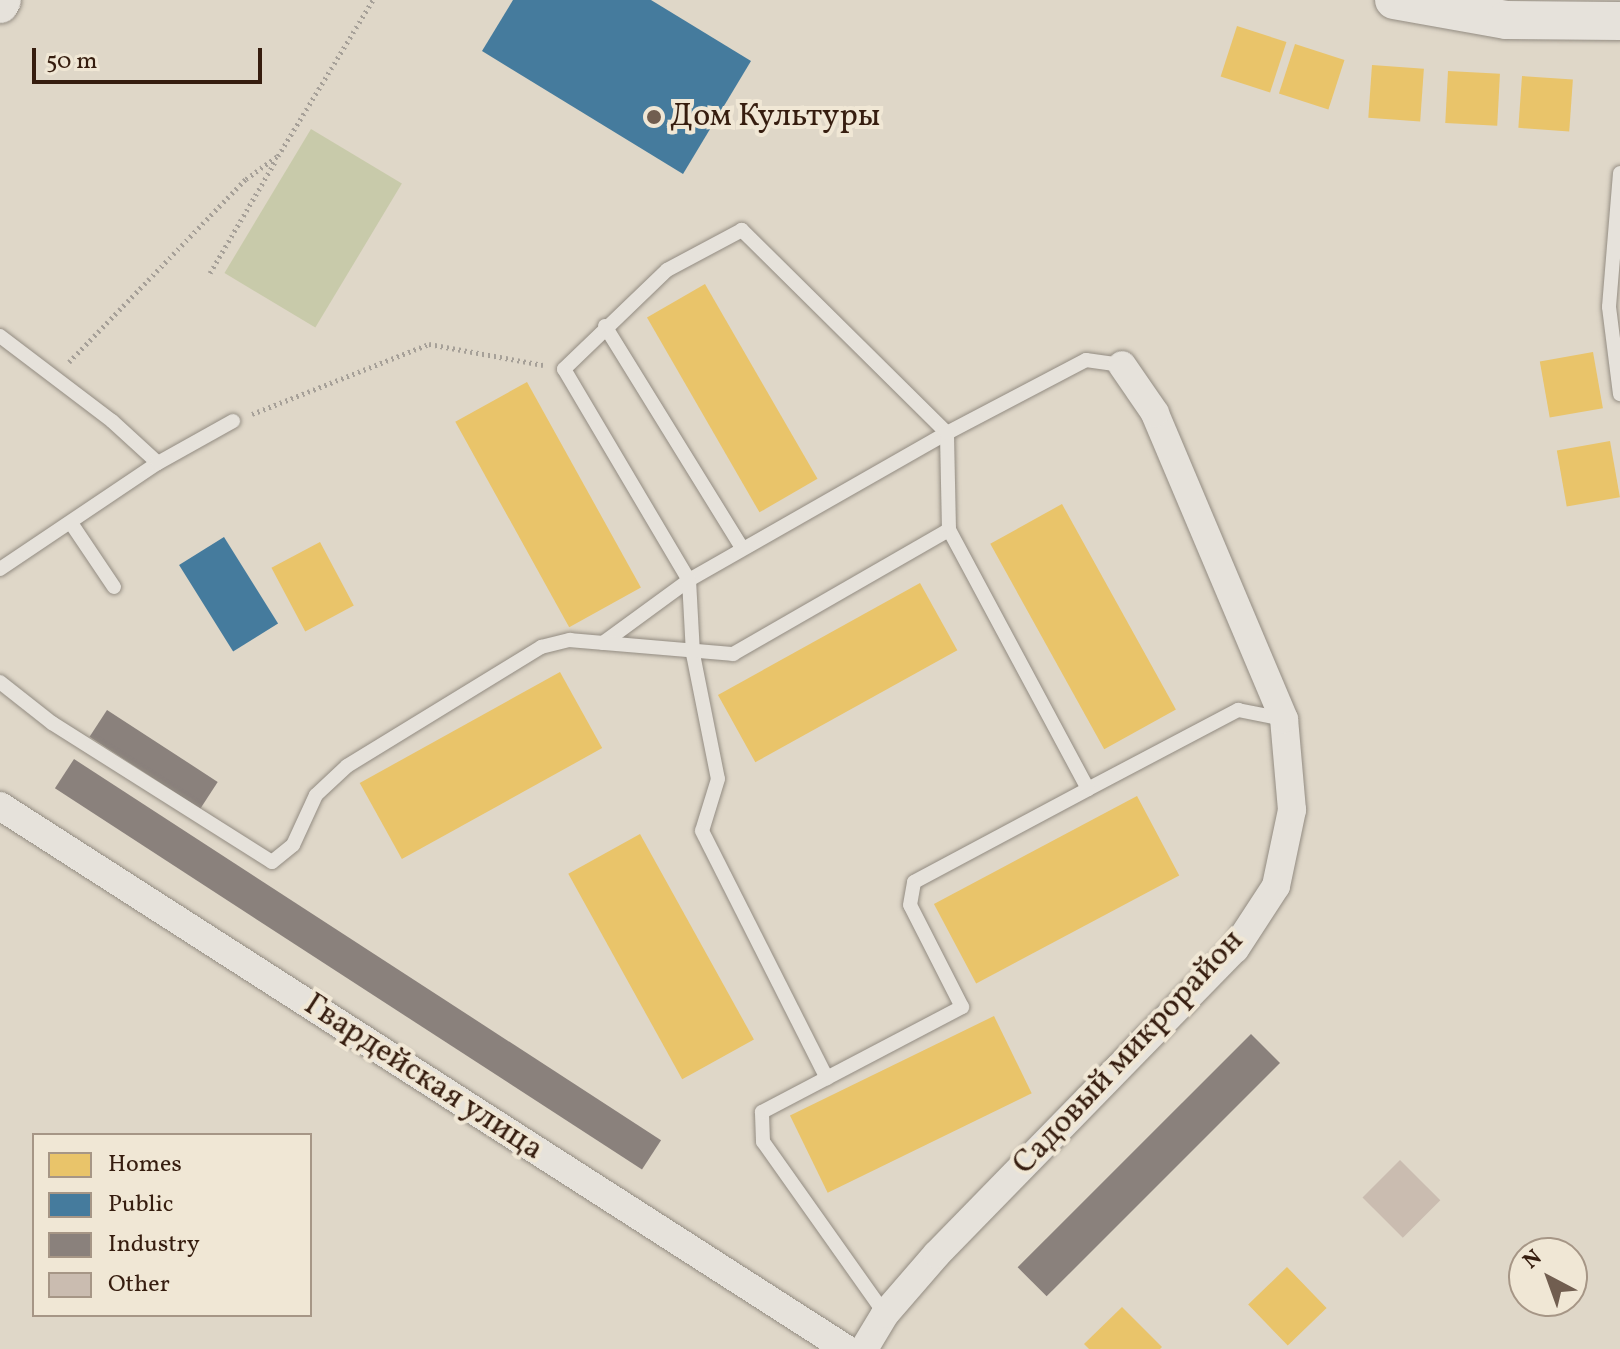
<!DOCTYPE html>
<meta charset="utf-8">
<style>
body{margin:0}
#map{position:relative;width:1620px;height:1349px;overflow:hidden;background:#dfd7c8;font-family:Vollkorn,serif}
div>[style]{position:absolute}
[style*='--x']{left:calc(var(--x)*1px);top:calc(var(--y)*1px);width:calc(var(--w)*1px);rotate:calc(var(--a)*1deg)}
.green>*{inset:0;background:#c8caaa;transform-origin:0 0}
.homes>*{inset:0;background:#e9c46a;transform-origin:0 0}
.public>*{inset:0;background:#457b9d;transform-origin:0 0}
.industry>*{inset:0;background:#8a817c;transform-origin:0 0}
.building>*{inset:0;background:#cabcb0;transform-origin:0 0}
.path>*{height:5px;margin-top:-2.5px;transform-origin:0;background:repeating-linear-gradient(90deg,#a6a098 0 2px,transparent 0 6px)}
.roads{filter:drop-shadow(0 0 2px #938c82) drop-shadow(0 0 2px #938c82)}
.lane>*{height:14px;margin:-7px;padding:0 7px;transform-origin:7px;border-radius:7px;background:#e6e2db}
.street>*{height:28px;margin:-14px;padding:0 14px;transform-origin:14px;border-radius:14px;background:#e6e2db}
.secondary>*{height:38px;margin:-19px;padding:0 19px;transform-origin:19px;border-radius:19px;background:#e6e2db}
.dots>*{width:22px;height:22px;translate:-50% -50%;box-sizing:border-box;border:4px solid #f0e7d5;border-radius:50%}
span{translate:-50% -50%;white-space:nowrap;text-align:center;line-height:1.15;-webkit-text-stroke:8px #f0e7d5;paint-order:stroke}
.poi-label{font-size:32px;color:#361d0f}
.left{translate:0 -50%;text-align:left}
.street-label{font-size:32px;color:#361d0f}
.legend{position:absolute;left:32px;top:1133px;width:280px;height:184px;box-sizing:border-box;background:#f0e7d5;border:2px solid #a69686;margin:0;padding:10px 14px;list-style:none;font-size:24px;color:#361d0f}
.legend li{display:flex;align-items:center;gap:16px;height:40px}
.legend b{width:40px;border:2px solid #a69686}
.north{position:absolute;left:1508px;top:1237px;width:80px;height:80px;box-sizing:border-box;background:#f0e7d5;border:2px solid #a69686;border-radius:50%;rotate:319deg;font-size:22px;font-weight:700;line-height:32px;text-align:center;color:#361d0f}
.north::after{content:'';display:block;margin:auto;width:28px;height:36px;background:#715e50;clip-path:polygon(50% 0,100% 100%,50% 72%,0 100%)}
.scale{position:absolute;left:32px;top:48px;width:230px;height:36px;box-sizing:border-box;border:4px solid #361d0f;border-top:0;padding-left:10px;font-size:24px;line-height:28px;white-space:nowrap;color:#361d0f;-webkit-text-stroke:6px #f0e7d5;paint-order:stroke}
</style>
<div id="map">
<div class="green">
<i style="left:311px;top:129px;width:106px;height:168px;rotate:31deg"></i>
</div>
<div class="homes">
<i style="left:1237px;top:26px;width:52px;height:53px;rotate:18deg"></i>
<i style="left:1295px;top:44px;width:52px;height:52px;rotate:18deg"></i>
<i style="left:1372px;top:65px;width:52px;height:53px;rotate:4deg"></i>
<i style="left:1448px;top:71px;width:52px;height:52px;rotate:3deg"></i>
<i style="left:1522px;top:76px;width:51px;height:52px;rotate:4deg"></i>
<i style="left:705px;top:284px;width:225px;height:67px;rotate:60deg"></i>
<i style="left:1593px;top:352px;width:57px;height:54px;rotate:80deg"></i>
<i style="left:527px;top:382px;width:235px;height:82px;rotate:61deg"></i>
<i style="left:1610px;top:441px;width:57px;height:54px;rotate:80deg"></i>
<i style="left:1062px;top:504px;width:235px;height:82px;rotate:61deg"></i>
<i style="left:320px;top:542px;width:72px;height:55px;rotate:62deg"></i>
<i style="left:920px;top:583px;width:77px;height:231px;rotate:61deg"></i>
<i style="left:560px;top:672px;width:87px;height:229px;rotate:61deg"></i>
<i style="left:1137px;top:796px;width:90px;height:230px;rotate:62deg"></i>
<i style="left:640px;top:834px;width:235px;height:82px;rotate:61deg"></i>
<i style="left:994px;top:1016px;width:86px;height:227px;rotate:64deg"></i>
<i style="left:1287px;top:1267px;width:57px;height:54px;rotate:46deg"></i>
<i style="clip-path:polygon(1122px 1307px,1162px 1347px,1160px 1349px,1089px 1349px,1084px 1344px)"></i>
</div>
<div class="public">
<i style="clip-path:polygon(513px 0,651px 0,751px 61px,683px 174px,482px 51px)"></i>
<i style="left:224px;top:537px;width:102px;height:53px;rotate:58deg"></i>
</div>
<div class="industry">
<i style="left:107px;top:710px;width:132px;height:32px;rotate:33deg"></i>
<i style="left:74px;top:759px;width:700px;height:35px;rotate:33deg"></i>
<i style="left:1251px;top:1034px;width:41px;height:330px;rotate:45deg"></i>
</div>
<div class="building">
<i style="left:1400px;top:1160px;width:57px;height:53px;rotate:45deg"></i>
</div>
<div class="path">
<i style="--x:210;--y:273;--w:131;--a:-59.7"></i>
<i style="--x:69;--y:362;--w:255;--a:-46"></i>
<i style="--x:246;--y:179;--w:39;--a:-36"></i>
<i style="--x:278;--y:156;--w:183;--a:-58.7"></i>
<i style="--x:252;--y:414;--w:190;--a:-21.6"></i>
<i style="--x:429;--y:344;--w:116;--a:10.4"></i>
</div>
<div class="roads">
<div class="lane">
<i style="--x:1620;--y:173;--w:134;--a:94.7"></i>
<i style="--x:1609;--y:307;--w:88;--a:82.8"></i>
<i style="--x:605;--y:326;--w:261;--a:58.3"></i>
<i style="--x:0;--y:336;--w:141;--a:37.2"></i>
<i style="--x:112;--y:421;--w:62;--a:42.4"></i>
<i style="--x:71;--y:523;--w:77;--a:56.1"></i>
<i style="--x:0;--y:569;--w:190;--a:-33.9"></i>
<i style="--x:158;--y:463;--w:86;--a:-29.2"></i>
<i style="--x:603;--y:643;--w:107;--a:-36.2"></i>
<i style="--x:689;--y:580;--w:297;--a:-29.7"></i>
<i style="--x:947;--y:433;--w:289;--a:-135.3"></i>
<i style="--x:742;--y:230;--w:85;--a:151.9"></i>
<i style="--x:667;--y:270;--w:143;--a:136.1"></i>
<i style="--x:564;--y:369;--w:245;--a:59.4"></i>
<i style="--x:689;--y:580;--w:74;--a:86.9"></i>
<i style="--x:693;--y:654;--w:127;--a:78.7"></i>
<i style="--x:718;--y:779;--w:54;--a:107.1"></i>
<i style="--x:702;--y:831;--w:277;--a:63.2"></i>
<i style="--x:0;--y:682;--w:66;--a:38.3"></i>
<i style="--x:52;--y:723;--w:260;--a:32.3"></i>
<i style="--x:272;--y:862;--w:27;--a:-39"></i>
<i style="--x:293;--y:845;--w:55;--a:-65.3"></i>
<i style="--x:316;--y:795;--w:42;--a:-43.1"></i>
<i style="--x:347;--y:766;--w:228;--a:-31.5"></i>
<i style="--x:541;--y:647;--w:30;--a:-14"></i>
<i style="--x:570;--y:640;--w:164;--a:4.9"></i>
<i style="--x:733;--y:654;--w:249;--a:-29.9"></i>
<i style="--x:949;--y:530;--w:97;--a:-91.2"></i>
<i style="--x:947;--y:433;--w:157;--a:-27.7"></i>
<i style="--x:1086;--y:360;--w:36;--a:8"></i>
<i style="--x:1088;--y:789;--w:170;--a:-27.8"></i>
<i style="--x:1238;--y:710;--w:47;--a:11.1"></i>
<i style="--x:885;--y:1314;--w:211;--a:-125.3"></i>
<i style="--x:763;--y:1142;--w:30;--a:-92"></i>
<i style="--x:762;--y:1112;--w:226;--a:-27.7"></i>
<i style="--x:962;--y:1007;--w:114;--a:-117"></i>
<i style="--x:910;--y:905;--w:23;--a:-80"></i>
<i style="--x:914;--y:882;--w:197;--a:-28.1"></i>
<i style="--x:1088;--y:789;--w:294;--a:-118.2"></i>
</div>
<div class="street">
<i style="--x:0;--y:806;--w:1005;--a:32.69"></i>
<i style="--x:864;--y:1349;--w:41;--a:-59"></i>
<i style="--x:885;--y:1314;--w:79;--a:-49.1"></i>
<i style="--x:937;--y:1254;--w:426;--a:-45.7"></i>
<i style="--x:1235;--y:949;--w:75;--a:-56.9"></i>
<i style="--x:1276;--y:886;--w:78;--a:-78.1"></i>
<i style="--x:1292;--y:810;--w:91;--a:-95"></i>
<i style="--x:1284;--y:719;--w:332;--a:-112.9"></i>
<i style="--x:1155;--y:413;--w:58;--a:-124.5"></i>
</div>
<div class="secondary">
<i style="--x:1394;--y:0;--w:114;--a:10.1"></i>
<i style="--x:1506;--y:20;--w:114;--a:0.5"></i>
<i style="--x:0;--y:4;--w:4;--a:-63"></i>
</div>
</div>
<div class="dots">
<i style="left:654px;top:117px;background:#715e50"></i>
</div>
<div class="poi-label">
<span class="left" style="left:670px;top:117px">Дом Культуры</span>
</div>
<div class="street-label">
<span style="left:1129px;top:1053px;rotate:-47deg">Садовый микрорайон</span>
<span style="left:423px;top:1078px;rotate:33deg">Гвардейская улица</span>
</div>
<ul class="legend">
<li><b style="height:22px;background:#e9c46a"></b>Homes</li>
<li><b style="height:22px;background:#457b9d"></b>Public</li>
<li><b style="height:22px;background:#8a817c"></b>Industry</li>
<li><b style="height:22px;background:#cabcb0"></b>Other</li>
</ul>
<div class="north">N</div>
<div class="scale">50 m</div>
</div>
